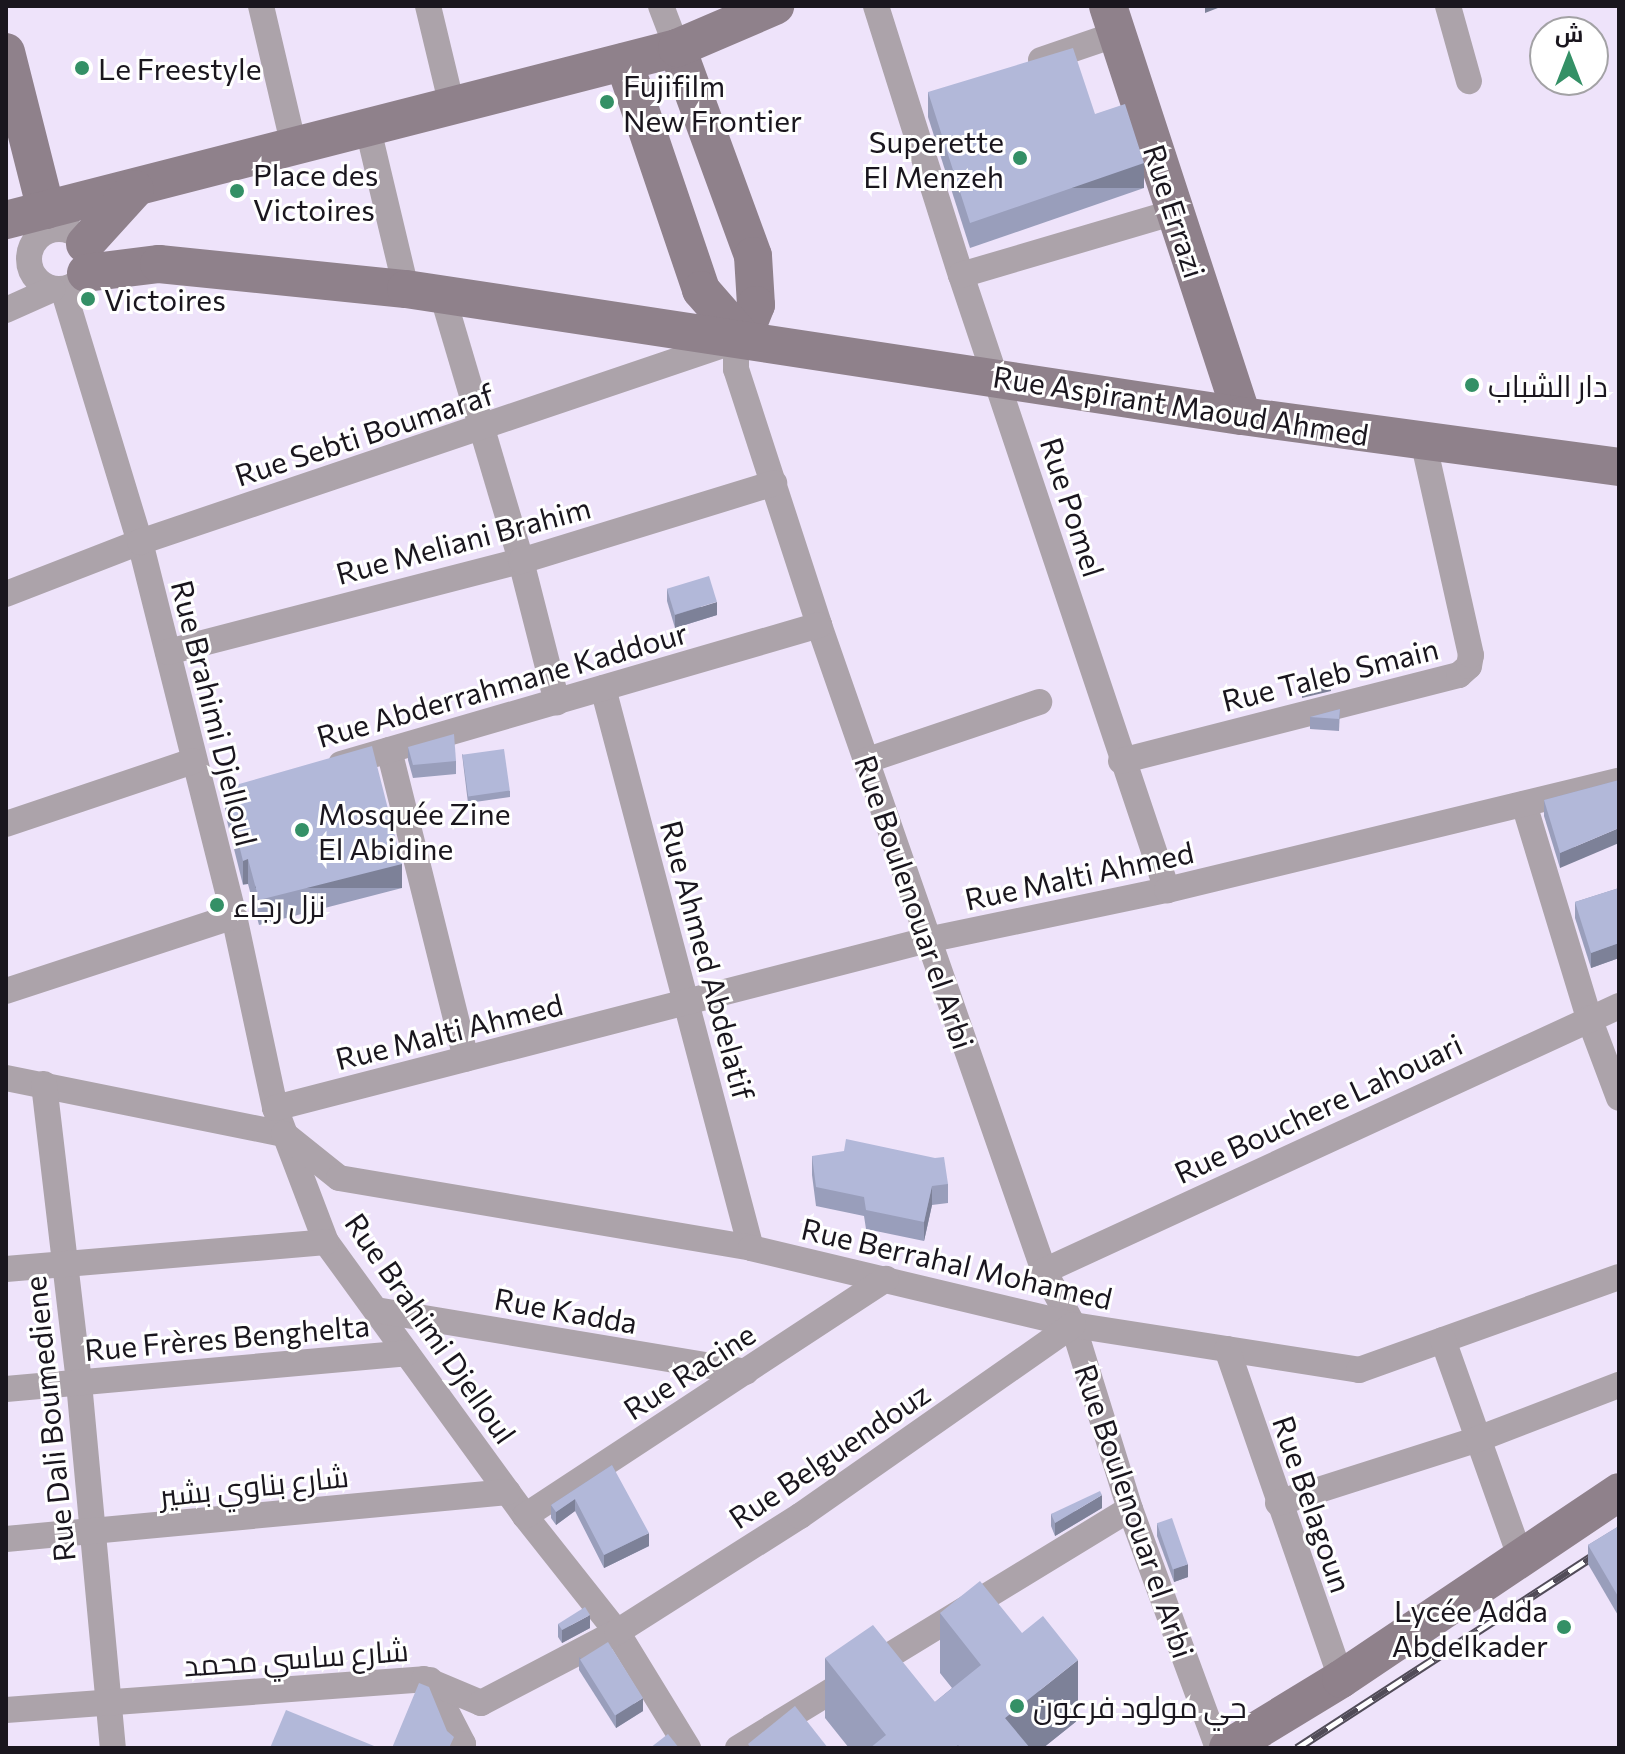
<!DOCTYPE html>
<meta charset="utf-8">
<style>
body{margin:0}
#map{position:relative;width:1625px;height:1754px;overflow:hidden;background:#eee3fa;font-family:Commissioner,Cairo,sans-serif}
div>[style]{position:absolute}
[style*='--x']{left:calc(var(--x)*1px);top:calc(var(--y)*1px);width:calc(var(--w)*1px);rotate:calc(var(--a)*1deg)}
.street>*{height:26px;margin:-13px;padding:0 13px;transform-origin:13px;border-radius:13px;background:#aca3aa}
.street>.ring{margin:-13px;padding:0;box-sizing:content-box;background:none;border:26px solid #aca3aa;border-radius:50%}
.secondary>*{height:38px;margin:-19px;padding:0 19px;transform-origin:19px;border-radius:19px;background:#8f818b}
.rail>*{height:9px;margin-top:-4.5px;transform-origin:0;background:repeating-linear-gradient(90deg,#fff 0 18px,#514c58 0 36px);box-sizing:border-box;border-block:2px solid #514c58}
.wall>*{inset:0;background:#999ebb}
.shaded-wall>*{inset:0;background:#7d8198;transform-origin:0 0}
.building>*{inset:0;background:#b2b8d9;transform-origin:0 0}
.dots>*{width:22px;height:22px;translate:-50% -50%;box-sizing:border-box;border:4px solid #fff;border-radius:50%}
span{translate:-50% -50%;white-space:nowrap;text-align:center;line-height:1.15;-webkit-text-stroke:6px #fff;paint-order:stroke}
.poi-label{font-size:30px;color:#1a161e}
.left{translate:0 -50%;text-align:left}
.right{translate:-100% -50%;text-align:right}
.street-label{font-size:30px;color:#1a161e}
.frame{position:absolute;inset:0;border:8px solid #1a161e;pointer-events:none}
.north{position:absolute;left:1529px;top:16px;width:80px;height:80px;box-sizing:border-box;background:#fff;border:2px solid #a3a2a5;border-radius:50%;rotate:0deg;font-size:22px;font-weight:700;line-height:32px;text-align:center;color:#1a161e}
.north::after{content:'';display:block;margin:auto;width:28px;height:36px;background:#349066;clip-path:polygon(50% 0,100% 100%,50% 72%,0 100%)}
</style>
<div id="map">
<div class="street">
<i style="--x:261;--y:6;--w:145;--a:76.8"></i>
<i style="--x:428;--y:6;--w:103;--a:76.5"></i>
<i style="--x:661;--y:6;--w:45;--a:69.1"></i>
<i style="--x:876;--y:6;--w:282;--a:72.5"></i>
<i style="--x:961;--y:275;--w:649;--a:71.48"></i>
<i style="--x:1448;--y:6;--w:78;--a:74.4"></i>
<i style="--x:1041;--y:60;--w:80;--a:-18.9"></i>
<i style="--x:368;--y:129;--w:164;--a:76.6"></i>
<i class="ring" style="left:29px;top:229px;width:34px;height:34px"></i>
<i style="--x:961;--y:275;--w:223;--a:-16.4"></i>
<i style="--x:63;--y:289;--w:264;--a:73.1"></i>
<i style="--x:140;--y:542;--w:386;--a:75.9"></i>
<i style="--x:234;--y:916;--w:196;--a:77.9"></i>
<i style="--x:275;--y:1108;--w:143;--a:69.2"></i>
<i style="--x:326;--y:1242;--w:339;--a:54"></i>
<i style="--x:525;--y:1516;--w:148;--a:51.6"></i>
<i style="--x:617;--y:1632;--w:136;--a:58.5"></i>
<i style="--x:443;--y:297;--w:275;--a:73.5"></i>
<i style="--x:521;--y:561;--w:146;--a:75.7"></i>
<i style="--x:6;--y:310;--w:51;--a:-24.1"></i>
<i style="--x:743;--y:338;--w:20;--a:110"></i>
<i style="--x:736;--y:357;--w:12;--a:90"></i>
<i style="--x:736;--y:369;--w:269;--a:72"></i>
<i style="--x:819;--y:625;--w:684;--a:70.8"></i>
<i style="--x:1044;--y:1271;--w:61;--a:61.8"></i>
<i style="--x:1073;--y:1325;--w:193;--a:72.8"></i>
<i style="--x:1130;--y:1509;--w:255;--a:69.8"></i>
<i style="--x:6;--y:594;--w:144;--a:-21.2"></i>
<i style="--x:140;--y:542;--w:625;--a:-18.67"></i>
<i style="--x:168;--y:652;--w:365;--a:-14.5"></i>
<i style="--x:521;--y:561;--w:265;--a:-17.1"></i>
<i style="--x:603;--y:688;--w:579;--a:75.2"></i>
<i style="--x:389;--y:750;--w:318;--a:76"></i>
<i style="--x:865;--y:761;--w:184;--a:-18.7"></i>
<i style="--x:1121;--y:761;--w:349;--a:-14.3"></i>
<i style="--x:1459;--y:675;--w:13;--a:-42"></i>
<i style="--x:1469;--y:666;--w:11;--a:-80"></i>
<i style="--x:1471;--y:655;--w:219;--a:-102.6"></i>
<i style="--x:341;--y:764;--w:498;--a:-16.2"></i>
<i style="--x:1524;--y:804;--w:224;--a:73.1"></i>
<i style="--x:1589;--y:1018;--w:85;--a:69.4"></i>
<i style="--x:6;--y:824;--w:197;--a:-18.6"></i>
<i style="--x:6;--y:991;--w:240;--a:-18.2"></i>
<i style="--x:6;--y:1078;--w:284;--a:11.4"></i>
<i style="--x:284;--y:1134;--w:70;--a:38.7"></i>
<i style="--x:339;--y:1178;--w:418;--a:9.6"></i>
<i style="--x:751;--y:1248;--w:331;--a:13.4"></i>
<i style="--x:1073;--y:1325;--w:290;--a:8.9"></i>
<i style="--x:1359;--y:1370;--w:276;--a:-19.7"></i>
<i style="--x:44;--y:1084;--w:301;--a:83.3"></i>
<i style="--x:79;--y:1383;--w:367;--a:84.7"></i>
<i style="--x:275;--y:1108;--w:673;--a:-14.45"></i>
<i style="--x:927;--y:940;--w:245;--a:-11.8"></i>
<i style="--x:1167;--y:890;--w:465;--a:-13.6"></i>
<i style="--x:6;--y:1269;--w:321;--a:-4.8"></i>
<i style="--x:1044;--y:1271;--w:633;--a:-24.74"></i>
<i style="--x:376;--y:1310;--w:375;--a:9.5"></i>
<i style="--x:1443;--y:1340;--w:229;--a:70.4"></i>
<i style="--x:1227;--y:1349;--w:349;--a:70.9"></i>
<i style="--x:6;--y:1389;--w:402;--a:-5.1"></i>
<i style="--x:1278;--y:1503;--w:210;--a:-17.7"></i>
<i style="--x:1478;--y:1439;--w:151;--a:-21"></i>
<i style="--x:525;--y:1516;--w:432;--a:-33.3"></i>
<i style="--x:6;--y:1539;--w:504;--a:-5.35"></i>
<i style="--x:430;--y:1680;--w:72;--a:62.7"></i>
<i style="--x:463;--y:1744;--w:4;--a:117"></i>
<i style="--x:6;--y:1710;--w:419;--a:-4.2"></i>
<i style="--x:424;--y:1679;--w:62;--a:22.8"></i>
<i style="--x:481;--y:1703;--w:153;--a:-27.6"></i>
<i style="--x:617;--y:1632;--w:217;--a:-32.4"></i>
<i style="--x:800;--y:1516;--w:333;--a:-35"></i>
<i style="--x:738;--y:1748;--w:459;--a:-31.4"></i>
</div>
<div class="secondary">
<i style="--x:1108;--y:6;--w:431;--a:71.9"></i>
<i style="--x:677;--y:48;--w:221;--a:69.9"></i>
<i style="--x:753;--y:256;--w:49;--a:86.5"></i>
<i style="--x:756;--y:305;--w:35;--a:112"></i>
<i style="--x:6;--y:52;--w:163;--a:75.8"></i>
<i style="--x:624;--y:62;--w:241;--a:71.3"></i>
<i style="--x:701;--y:290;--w:64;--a:48.8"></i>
<i style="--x:6;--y:220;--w:693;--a:-14.38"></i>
<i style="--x:677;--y:48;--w:107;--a:-23.2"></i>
<i style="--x:85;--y:244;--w:74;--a:-47.7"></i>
<i style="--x:86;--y:273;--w:74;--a:-7"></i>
<i style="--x:159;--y:264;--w:248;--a:5.8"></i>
<i style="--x:406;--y:289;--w:846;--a:8.64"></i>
<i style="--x:1242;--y:416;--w:380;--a:7.7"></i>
<i style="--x:1228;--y:1748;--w:132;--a:-31.4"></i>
<i style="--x:1341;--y:1679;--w:335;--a:-33.9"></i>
</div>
<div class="rail">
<i style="--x:1297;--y:1748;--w:384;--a:-33"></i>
</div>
<div class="wall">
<i style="clip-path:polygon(928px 92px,1095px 114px,1144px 188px,970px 248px,928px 117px)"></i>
<i style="clip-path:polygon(667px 589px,717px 615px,675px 628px,667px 601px)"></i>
<i style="clip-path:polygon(1340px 709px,1339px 731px,1310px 729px,1310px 717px)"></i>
<i style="clip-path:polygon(408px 747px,456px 761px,456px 774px,413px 778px,408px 760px)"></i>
<i style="clip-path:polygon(462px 754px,510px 791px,510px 797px,468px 803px)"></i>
<i style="clip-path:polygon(1619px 780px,1560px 868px,1544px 816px,1544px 800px)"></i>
<i style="clip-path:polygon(225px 788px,402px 888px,259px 925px,248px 884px,243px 885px,225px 813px)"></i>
<i style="clip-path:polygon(1619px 888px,1619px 958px,1591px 968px,1575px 918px,1575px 902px)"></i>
<i style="clip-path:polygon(812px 1156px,948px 1184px,948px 1203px,932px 1205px,924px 1241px,866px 1229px,864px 1216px,816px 1206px,812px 1175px)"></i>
<i style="clip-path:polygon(612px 1465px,649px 1546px,604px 1568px,575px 1511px,556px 1525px,551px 1518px,551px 1505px)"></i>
<i style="clip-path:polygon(1102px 1508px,1055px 1536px,1051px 1526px,1051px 1514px)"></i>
<i style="clip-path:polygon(1157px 1523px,1188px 1577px,1174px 1582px,1157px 1536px)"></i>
<i style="clip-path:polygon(1619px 1526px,1619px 1617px,1588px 1564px,1588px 1545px)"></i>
<i style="clip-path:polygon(940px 1613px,1078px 1720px,1043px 1748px,849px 1748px,825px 1718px,825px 1658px,935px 1702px,952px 1688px,940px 1673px)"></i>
<i style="clip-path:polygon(558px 1624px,590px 1628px,562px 1643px,558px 1637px)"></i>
<i style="clip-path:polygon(579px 1657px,643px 1711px,616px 1728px,579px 1670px)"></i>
</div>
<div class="shaded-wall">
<i style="clip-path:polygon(1205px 6px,1223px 6px,1205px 13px)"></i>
<i style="left:1144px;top:163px;width:25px;height:184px;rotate:90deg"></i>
<i style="clip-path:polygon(717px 602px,717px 615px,675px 628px,675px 615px)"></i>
<i style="clip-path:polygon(1331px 678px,1331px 691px,1302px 698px,1302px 686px)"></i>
<i style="clip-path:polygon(1619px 828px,1619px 843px,1560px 868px,1560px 853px)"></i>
<i style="left:248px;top:859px;width:25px;height:5px;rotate:90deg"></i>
<i style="left:402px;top:864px;width:24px;height:147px;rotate:90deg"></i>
<i style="clip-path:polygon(1619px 943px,1619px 958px,1591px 968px,1591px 953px)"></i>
<i style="clip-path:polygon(932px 1186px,932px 1205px,924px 1241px,924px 1222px)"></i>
<i style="clip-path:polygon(1102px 1495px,1102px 1508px,1055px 1536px,1055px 1523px)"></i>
<i style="clip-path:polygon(575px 1499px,575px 1511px,556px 1525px,556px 1512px)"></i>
<i style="clip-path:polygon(649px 1533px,649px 1546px,604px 1568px,604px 1555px)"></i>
<i style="clip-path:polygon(1188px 1564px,1188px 1577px,1174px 1582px,1174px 1569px)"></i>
<i style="clip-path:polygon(590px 1615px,590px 1628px,562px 1643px,562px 1630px)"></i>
<i style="clip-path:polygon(1078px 1660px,1078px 1720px,1043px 1748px,1005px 1748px,1005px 1718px)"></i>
<i style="clip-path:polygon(643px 1698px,643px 1711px,616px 1728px,616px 1715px)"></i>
</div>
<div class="building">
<i style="clip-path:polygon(1073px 48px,1095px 114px,1125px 104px,1144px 163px,970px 223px,928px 92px)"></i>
<i style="left:709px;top:576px;width:27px;height:44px;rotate:73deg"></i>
<i style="clip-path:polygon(1303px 677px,1331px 678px,1302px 686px)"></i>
<i style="clip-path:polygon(1340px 709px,1339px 719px,1310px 717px)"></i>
<i style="clip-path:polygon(454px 734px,456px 761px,413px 765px,408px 747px)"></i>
<i style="clip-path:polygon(372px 746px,402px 864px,259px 900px,248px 859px,243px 861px,225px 788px)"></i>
<i style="left:504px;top:749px;width:42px;height:42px;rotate:82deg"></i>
<i style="clip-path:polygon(1619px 780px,1619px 828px,1560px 853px,1544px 800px)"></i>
<i style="clip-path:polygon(1619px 888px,1619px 943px,1591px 953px,1575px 902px)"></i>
<i style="clip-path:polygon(846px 1139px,935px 1158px,944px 1157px,948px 1184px,932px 1186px,924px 1222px,866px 1210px,864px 1197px,816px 1187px,812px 1156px,844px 1151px)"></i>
<i style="clip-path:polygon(612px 1465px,649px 1533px,604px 1555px,575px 1499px,556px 1512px,551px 1505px)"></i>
<i style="clip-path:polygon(1100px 1491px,1102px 1495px,1055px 1523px,1051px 1514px)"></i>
<i style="left:1172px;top:1518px;width:49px;height:16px;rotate:71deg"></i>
<i style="clip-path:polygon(1619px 1526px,1619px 1598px,1588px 1545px)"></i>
<i style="clip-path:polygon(980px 1581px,1022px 1633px,1043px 1616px,1078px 1660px,1005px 1718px,1030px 1748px,961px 1748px,958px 1745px,954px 1748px,870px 1748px,886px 1735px,825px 1658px,873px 1625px,935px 1702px,981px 1665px,940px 1613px)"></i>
<i style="clip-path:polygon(585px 1607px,590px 1615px,562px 1630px,558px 1624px)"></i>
<i style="left:608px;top:1642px;width:66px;height:33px;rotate:58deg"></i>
<i style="clip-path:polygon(419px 1683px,429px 1687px,447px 1731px,454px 1737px,449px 1748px,392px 1748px)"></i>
<i style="clip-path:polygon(795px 1706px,828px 1748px,751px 1748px,748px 1744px)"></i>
<i style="clip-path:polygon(286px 1710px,379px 1748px,270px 1748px)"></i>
<i style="clip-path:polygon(668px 1734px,679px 1748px,650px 1748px)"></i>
</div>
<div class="dots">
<i style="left:82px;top:68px;background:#349066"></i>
<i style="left:607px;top:102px;background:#349066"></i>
<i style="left:1020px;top:158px;background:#349066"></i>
<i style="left:237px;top:191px;background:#349066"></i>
<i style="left:88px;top:299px;background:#349066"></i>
<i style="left:1472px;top:385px;background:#349066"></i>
<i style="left:302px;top:830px;background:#349066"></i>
<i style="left:217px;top:905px;background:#349066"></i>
<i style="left:1564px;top:1627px;background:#349066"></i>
<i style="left:1017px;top:1706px;background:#349066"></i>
</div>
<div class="poi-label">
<span class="left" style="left:98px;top:68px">Le Freestyle</span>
<span class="left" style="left:623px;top:102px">Fujifilm<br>New Frontier</span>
<span class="right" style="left:1004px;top:158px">Superette<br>El Menzeh</span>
<span class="left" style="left:253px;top:191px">Place des<br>Victoires</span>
<span class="left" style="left:104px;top:299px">Victoires</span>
<span class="left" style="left:1488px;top:385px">دار الشباب</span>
<span class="left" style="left:318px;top:830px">Mosquée Zine<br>El Abidine</span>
<span class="left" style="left:233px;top:905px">نزل رجاء</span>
<span class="right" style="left:1548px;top:1627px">Lycée Adda<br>Abdelkader</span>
<span class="left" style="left:1033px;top:1706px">حي مولود فرعون</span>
</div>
<div class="street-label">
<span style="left:1175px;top:211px;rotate:72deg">Rue Errazi</span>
<span style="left:1181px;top:405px;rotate:9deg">Rue Aspirant Maoud Ahmed</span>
<span style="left:364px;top:434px;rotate:-18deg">Rue Sebti Boumaraf</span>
<span style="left:1073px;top:507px;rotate:72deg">Rue Pomel</span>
<span style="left:463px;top:540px;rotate:-15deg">Rue Meliani Brahim</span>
<span style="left:1330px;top:674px;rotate:-14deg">Rue Taleb Smain</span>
<span style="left:502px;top:684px;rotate:-16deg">Rue Abderrahmane Kaddour</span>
<span style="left:215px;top:713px;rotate:76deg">Rue Brahimi Djelloul</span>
<span style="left:1079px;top:875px;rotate:-12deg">Rue Malti Ahmed</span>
<span style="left:915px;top:902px;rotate:71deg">Rue Boulenouar el Arbi</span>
<span style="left:708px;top:960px;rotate:75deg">Rue Ahmed Abdelatif</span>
<span style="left:449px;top:1031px;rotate:-14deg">Rue Malti Ahmed</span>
<span style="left:1318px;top:1108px;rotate:-25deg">Rue Bouchere Lahouari</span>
<span style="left:957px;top:1263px;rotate:13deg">Rue Berrahal Mohamed</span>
<span style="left:566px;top:1310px;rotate:10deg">Rue Kadda</span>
<span style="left:431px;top:1328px;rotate:55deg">Rue Brahimi Djelloul</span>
<span style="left:227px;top:1337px;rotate:-5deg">Rue Frères Benghelta</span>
<span style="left:689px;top:1371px;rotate:-33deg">Rue Racine</span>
<span style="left:49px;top:1419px;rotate:-96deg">Rue Dali Boumediene</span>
<span style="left:829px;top:1455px;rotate:-34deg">Rue Belguendouz</span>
<span style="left:254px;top:1485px;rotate:-6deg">شارع بناوي بشير</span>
<span style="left:1313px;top:1504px;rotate:71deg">Rue Belagoun</span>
<span style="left:1135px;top:1511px;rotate:71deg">Rue Boulenouar el Arbi</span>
<span style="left:296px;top:1657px;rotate:-4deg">شارع ساسي محمد</span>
</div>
<div class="frame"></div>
<div class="north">ش</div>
</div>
